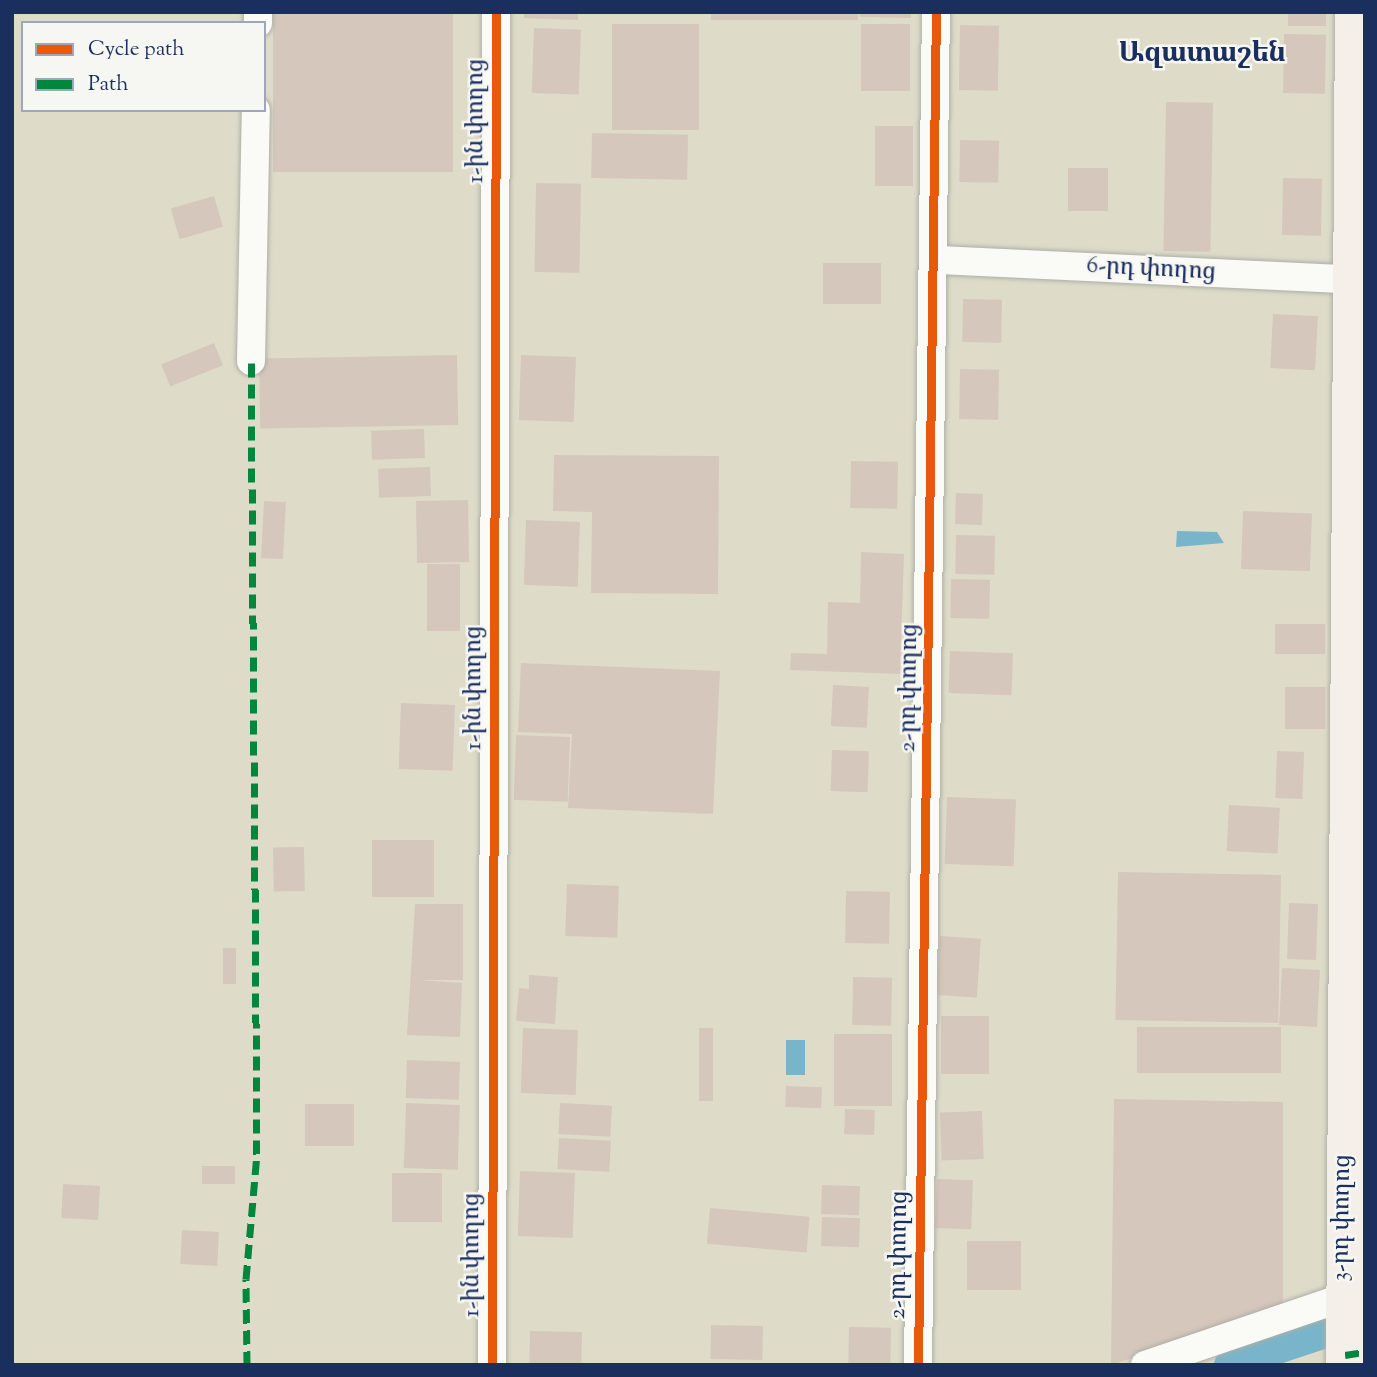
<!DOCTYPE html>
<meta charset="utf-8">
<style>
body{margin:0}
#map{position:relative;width:1377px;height:1377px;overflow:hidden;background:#dedcc9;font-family:"Sorts Mill Goudy","Noto Serif Armenian",serif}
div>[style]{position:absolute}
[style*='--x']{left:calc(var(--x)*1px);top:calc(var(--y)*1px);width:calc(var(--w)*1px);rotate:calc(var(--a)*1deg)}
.water>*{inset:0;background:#79b5ca;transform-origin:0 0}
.canal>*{height:30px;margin:-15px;padding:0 15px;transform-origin:15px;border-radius:15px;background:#79b5ca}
.building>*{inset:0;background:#d5c7bc;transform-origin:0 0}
.roads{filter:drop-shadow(0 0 2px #aeaea6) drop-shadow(0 0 2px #aeaea6)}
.minor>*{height:28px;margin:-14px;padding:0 14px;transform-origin:14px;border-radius:14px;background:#fafaf7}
.secondary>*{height:38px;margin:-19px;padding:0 19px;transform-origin:19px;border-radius:19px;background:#f4f0e9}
.quiet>*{height:7px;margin-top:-3.5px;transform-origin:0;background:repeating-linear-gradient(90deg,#00873e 0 14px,transparent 0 21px)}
.cycleway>*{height:9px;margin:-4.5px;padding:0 4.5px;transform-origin:4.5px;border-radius:4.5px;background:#e8590c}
span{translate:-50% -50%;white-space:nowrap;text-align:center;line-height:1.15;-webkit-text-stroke:5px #f6f6f2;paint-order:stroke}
.street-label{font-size:24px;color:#1b2f5e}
.quarter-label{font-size:28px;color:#1b2f5e;font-weight:700}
.frame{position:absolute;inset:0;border:14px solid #1b2f5e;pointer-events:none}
.legend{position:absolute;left:21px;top:21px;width:245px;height:91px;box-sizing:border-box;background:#f6f6f2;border:2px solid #9ea6b7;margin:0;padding:9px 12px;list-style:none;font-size:21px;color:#1b2f5e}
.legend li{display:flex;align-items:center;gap:14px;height:35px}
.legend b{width:35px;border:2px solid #9ea6b7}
</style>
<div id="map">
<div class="water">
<i style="clip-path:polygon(1177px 531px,1217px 532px,1224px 543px,1176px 547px)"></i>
<i style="left:786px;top:1040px;width:19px;height:35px"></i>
</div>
<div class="canal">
<i style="--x:1229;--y:1365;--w:105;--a:-18.3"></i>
</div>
<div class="building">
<i style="left:273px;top:12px;width:180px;height:160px"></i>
<i style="clip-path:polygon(524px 12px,578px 12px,578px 20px,524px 18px)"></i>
<i style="left:711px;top:12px;width:147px;height:8px"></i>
<i style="clip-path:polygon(860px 12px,911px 12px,911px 18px,860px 17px)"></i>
<i style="left:1288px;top:12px;width:38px;height:14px"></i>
<i style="left:612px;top:24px;width:87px;height:106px"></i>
<i style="left:861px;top:24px;width:49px;height:67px"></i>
<i style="left:960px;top:25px;width:39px;height:65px;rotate:1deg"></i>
<i style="left:534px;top:28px;width:47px;height:65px;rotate:2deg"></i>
<i style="left:1284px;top:34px;width:42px;height:59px;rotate:1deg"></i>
<i style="left:1166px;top:102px;width:47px;height:149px;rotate:1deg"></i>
<i style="left:875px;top:126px;width:38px;height:60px"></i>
<i style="left:592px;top:133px;width:96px;height:45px;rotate:1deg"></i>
<i style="left:960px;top:140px;width:39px;height:42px;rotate:1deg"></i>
<i style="left:1068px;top:168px;width:40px;height:43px"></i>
<i style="left:1283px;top:178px;width:39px;height:57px;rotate:1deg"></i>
<i style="left:536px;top:183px;width:45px;height:89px;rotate:1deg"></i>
<i style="left:214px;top:196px;width:32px;height:45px;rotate:74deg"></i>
<i style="left:881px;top:263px;width:41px;height:58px;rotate:90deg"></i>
<i style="left:963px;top:299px;width:39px;height:43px;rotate:1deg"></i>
<i style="left:1273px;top:314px;width:45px;height:54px;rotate:3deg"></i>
<i style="left:214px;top:343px;width:24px;height:57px;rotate:68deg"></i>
<i style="left:457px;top:355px;width:70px;height:198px;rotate:89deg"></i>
<i style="left:521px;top:355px;width:55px;height:65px;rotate:2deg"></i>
<i style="left:960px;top:369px;width:39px;height:50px;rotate:1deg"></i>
<i style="left:424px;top:429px;width:29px;height:53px;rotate:88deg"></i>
<i style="clip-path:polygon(554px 455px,719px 456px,718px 594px,591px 593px,592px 512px,553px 511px)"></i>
<i style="left:851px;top:461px;width:47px;height:47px;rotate:1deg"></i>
<i style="left:430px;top:467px;width:29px;height:52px;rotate:88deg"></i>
<i style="left:956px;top:493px;width:27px;height:31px;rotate:2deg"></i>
<i style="left:468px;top:500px;width:62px;height:52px;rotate:89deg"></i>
<i style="left:264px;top:501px;width:22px;height:57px;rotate:3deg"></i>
<i style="left:1243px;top:511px;width:69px;height:58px;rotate:2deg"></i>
<i style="left:526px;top:520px;width:54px;height:65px;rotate:2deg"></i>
<i style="left:956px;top:535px;width:39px;height:39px;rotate:1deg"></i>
<i style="clip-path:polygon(861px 552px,904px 554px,900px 674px,790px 670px,791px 653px,827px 654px,828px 602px,860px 603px)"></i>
<i style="left:427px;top:564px;width:33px;height:67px"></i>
<i style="left:951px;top:579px;width:39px;height:39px;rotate:1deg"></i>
<i style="left:1275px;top:624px;width:50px;height:30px"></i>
<i style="left:950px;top:651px;width:63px;height:42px;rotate:2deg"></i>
<i style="clip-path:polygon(521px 663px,720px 671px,713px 814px,568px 808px,572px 734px,518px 732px)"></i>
<i style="left:833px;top:685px;width:36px;height:41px;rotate:3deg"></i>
<i style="left:1285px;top:687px;width:40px;height:42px"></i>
<i style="left:401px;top:703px;width:54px;height:66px;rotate:2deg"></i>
<i style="left:516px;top:735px;width:54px;height:65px;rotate:2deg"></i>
<i style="left:832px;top:750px;width:37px;height:41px;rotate:2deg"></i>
<i style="left:1277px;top:751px;width:27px;height:47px;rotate:2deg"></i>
<i style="left:947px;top:797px;width:69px;height:67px;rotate:2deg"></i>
<i style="left:1229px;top:805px;width:51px;height:46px;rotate:3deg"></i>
<i style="left:372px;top:840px;width:62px;height:57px"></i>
<i style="left:304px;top:847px;width:44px;height:31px;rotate:89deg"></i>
<i style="left:1118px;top:872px;width:163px;height:148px;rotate:1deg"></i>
<i style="left:567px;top:884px;width:52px;height:52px;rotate:2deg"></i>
<i style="left:846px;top:891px;width:44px;height:52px;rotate:1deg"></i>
<i style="left:1289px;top:903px;width:29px;height:56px;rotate:2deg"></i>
<i style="clip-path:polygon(415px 904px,463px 904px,463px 980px,419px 980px,462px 983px,460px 1037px,407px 1035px)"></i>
<i style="left:940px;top:936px;width:41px;height:59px;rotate:4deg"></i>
<i style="left:223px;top:948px;width:13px;height:36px"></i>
<i style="left:1282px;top:968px;width:38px;height:57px;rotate:3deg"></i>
<i style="clip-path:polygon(529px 975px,558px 977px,555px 1024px,516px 1021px,519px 988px,529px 989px)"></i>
<i style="left:853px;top:977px;width:39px;height:48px;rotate:1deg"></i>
<i style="left:941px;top:1016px;width:48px;height:58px"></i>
<i style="left:1137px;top:1027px;width:144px;height:46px"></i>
<i style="left:523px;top:1028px;width:55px;height:65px;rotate:2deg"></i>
<i style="left:699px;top:1028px;width:14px;height:73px"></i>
<i style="left:834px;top:1034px;width:58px;height:72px"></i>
<i style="left:407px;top:1060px;width:53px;height:38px;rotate:2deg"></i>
<i style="left:786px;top:1086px;width:36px;height:21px;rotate:2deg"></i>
<i style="clip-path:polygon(1114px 1099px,1283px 1102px,1283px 1309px,1111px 1365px)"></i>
<i style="left:406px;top:1103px;width:54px;height:65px;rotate:2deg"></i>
<i style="left:560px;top:1103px;width:52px;height:31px;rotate:3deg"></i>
<i style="left:354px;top:1104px;width:42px;height:49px;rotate:90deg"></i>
<i style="left:845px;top:1109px;width:30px;height:25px;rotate:2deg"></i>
<i style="left:982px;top:1111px;width:48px;height:42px;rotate:88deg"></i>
<i style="left:559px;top:1138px;width:52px;height:31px;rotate:3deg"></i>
<i style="left:202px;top:1166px;width:33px;height:18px"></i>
<i style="left:520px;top:1171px;width:55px;height:65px;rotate:2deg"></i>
<i style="left:442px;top:1173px;width:49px;height:50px;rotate:90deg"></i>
<i style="left:937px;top:1179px;width:36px;height:49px;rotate:2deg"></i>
<i style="left:63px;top:1184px;width:37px;height:34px;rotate:3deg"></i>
<i style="left:822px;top:1185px;width:38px;height:29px;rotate:2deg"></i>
<i style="left:710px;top:1208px;width:100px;height:36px;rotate:5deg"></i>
<i style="left:822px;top:1217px;width:38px;height:29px;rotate:2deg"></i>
<i style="left:182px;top:1230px;width:37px;height:34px;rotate:3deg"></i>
<i style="left:967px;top:1241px;width:54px;height:49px"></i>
<i style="left:711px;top:1325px;width:52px;height:34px;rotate:1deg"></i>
<i style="left:849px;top:1327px;width:42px;height:38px;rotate:1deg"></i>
<i style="left:530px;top:1331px;width:52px;height:34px;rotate:1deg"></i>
</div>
<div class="roads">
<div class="minor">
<i style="--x:258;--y:23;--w:11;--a:-90"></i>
<i style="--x:937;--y:260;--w:428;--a:2.7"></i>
<i style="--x:251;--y:361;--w:251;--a:-88.9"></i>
<i style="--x:492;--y:1365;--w:1353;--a:-89.83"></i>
<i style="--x:918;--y:1365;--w:1353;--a:-89.24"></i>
<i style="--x:1145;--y:1365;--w:208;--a:-18.8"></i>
</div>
<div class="secondary">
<i style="--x:1345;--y:1365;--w:1353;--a:-89.62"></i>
</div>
</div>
<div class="quiet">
<i style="--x:1345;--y:1355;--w:20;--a:-9"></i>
<i style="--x:247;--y:1365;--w:86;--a:-90.7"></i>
<i style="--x:246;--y:1279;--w:125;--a:-85"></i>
<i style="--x:257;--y:1154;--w:793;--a:-90.43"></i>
</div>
<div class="cycleway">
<i style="--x:492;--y:1365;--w:1353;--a:-89.83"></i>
<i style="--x:918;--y:1365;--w:1353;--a:-89.24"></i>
</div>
<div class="street-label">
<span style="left:477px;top:121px;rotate:-90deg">1-ին փողոց</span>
<span style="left:1151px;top:270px;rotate:3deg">6-րդ փողոց</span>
<span style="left:475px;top:688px;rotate:-90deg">1-ին փողոց</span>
<span style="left:910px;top:688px;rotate:-89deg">2-րդ փողոց</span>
<span style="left:1343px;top:1218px;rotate:-89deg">3-րդ փողոց</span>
<span style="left:473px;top:1255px;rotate:-90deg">1-ին փողոց</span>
<span style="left:900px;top:1255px;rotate:-89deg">2-րդ փողոց</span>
</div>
<div class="quarter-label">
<span style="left:1202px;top:54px">Ազատաշեն</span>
</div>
<div class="frame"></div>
<ul class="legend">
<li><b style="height:9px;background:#e8590c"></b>Cycle path</li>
<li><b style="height:9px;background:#00873e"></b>Path</li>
</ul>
</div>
